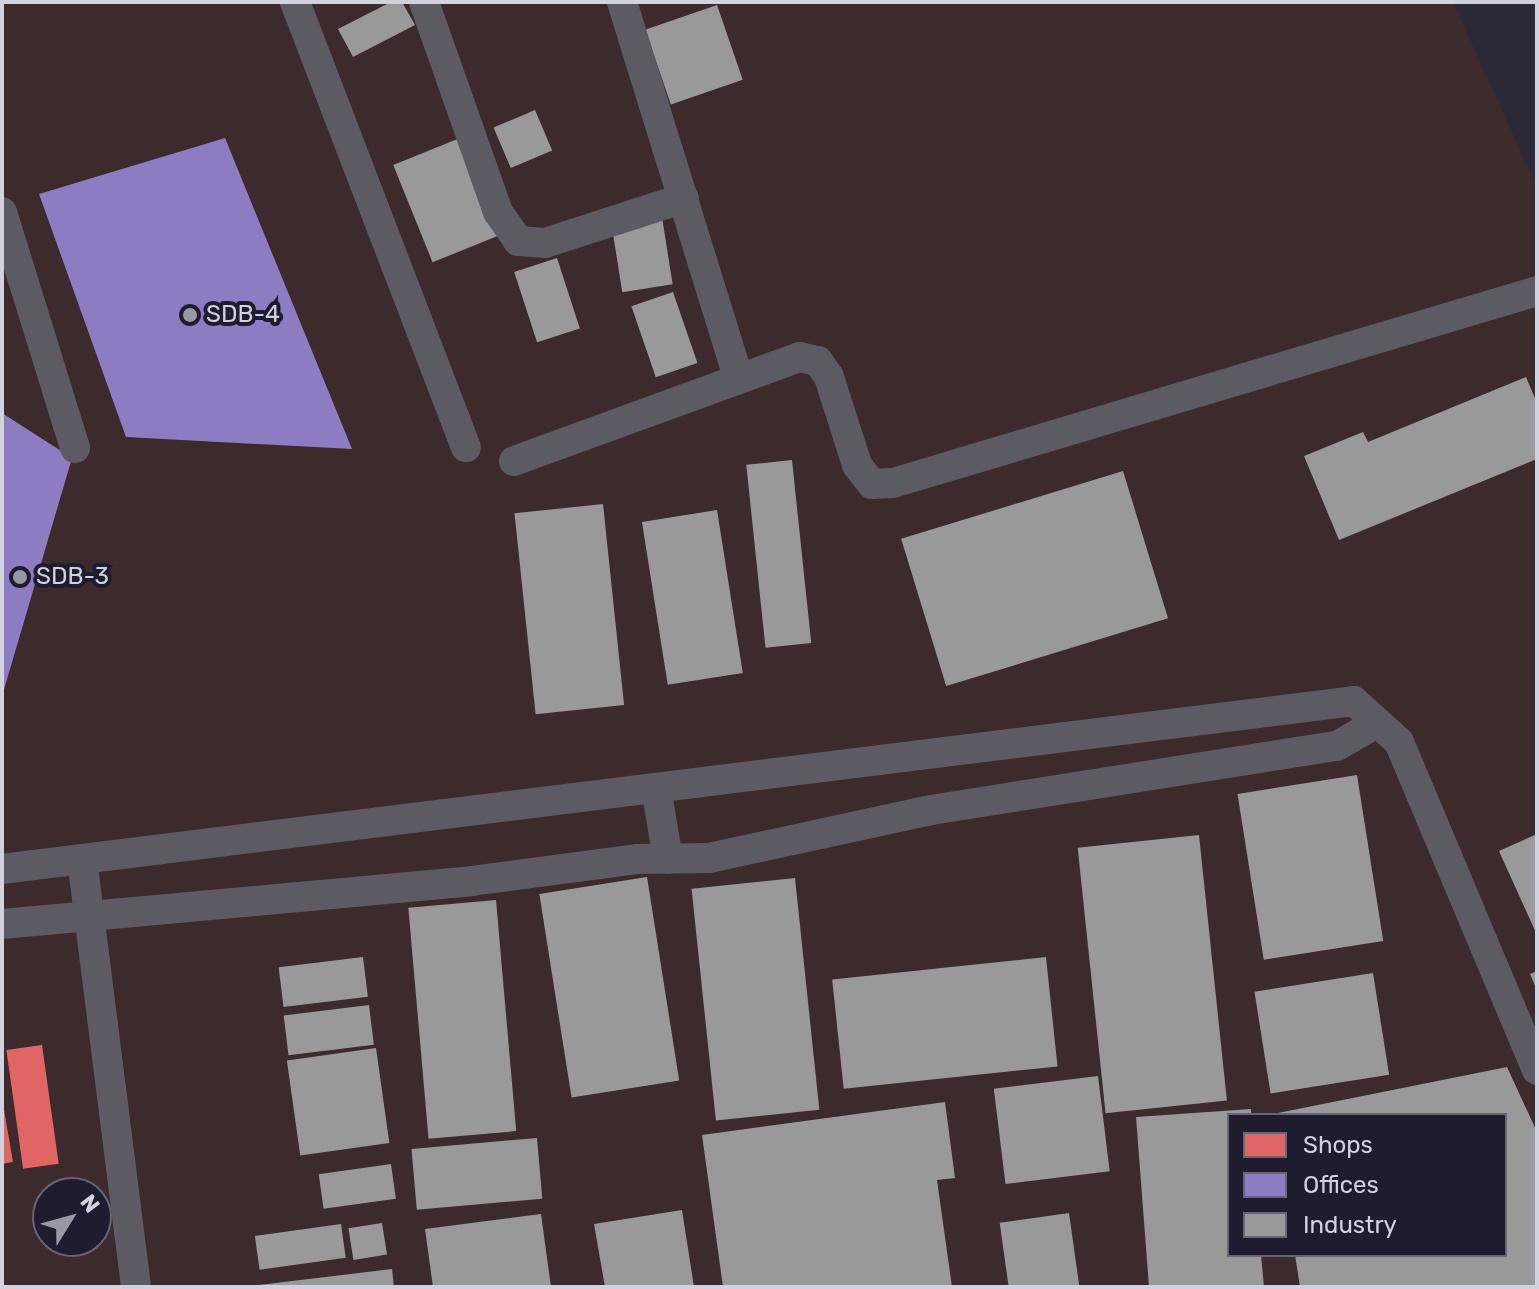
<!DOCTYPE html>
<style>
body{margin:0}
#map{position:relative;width:1539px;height:1289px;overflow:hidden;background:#2c2a36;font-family:Rubik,sans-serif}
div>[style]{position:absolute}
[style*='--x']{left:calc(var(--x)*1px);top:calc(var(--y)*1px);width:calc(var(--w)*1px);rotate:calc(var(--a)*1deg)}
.industrial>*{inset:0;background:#3c2a2c}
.shops>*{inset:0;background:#e06666;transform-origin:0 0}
.offices>*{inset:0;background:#8e7cc3}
.industry>*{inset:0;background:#999;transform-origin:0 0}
.minor>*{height:30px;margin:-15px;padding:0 15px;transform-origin:15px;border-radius:15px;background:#5c5a63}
.dots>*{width:22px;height:22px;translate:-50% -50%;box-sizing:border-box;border:4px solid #1f1c30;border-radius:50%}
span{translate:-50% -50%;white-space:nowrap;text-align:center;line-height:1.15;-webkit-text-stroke:8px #1f1c30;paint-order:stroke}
.poi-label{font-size:24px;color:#d2d1de}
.left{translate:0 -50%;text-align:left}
.frame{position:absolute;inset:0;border:4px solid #d2d1de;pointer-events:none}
.legend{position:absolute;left:1227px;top:1113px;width:280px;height:144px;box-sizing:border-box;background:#1f1c30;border:2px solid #676476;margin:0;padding:10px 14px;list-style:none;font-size:24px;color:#d2d1de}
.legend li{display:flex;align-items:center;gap:16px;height:40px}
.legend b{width:40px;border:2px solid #676476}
.north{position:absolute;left:32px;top:1177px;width:80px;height:80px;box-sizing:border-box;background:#1f1c30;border:2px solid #676476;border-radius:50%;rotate:53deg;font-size:22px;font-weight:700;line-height:32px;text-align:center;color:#d2d1de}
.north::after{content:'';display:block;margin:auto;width:28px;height:36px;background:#9897a3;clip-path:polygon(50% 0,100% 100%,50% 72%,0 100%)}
</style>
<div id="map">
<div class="industrial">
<i style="clip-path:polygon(evenodd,2px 2px,1453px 2px,1537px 187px,1537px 1287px,2px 1287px,2px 2px,1229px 1115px,1505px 1115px,1505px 1255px,1229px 1255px,1229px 1115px,2px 2px,48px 1193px,96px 1193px,96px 1241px,48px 1241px,48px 1193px)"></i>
</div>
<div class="shops">
<i style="left:42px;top:1045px;width:120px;height:36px;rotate:82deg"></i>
<i style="clip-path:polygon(2px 1098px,13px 1162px,2px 1164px)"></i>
</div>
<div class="offices">
<i style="clip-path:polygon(225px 138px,352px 449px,126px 437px,39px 194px)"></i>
<i style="clip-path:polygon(2px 413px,72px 458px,3px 693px,2px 693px)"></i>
</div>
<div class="industry">
<i style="clip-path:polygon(391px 2px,402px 2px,415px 25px,353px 57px,338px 29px)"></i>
<i style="left:717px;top:5px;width:79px;height:76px;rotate:71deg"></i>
<i style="left:535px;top:110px;width:44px;height:45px;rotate:67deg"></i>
<i style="left:460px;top:138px;width:105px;height:72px;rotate:68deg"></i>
<i style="left:662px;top:217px;width:68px;height:51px;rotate:81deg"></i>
<i style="left:557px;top:258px;width:74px;height:45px;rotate:72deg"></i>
<i style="left:673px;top:292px;width:75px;height:44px;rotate:71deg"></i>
<i style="clip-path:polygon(1526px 377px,1537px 403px,1537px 459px,1339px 540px,1304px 456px,1363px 432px,1368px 442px)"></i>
<i style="left:792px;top:460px;width:184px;height:46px;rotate:84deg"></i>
<i style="left:1123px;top:471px;width:154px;height:232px;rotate:73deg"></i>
<i style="left:603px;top:504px;width:202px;height:89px;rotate:84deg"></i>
<i style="left:717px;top:510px;width:165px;height:76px;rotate:81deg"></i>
<i style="left:1357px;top:775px;width:168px;height:121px;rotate:81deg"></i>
<i style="clip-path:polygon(1537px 834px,1537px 935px,1499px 851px)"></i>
<i style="left:1199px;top:835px;width:267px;height:122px;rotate:84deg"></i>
<i style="left:647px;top:877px;width:206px;height:109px;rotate:81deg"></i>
<i style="left:795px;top:878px;width:233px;height:104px;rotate:84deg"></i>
<i style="left:496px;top:900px;width:232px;height:88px;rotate:85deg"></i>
<i style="left:363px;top:957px;width:40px;height:85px;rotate:83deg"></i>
<i style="left:1046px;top:957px;width:110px;height:215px;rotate:84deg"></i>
<i style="clip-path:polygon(1537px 971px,1537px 990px,1530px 974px)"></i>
<i style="left:1373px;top:973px;width:103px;height:120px;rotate:81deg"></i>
<i style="left:369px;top:1005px;width:40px;height:86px;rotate:83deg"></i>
<i style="left:376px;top:1048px;width:96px;height:90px;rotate:82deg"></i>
<i style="clip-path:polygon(1507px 1067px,1537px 1132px,1537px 1287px,1300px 1287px,1295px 1255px,1505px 1255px,1505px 1115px,1273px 1114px)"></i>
<i style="left:1098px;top:1076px;width:96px;height:105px;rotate:83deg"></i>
<i style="clip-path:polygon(945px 1102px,955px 1178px,937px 1180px,952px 1287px,723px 1287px,702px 1135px)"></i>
<i style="clip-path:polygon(1251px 1109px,1251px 1115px,1229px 1115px,1229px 1255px,1261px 1255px,1264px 1287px,1149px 1287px,1136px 1117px)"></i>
<i style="left:537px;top:1138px;width:61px;height:126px;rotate:85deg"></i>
<i style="left:391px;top:1164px;width:35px;height:73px;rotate:82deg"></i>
<i style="clip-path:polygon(682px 1210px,694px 1287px,605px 1287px,594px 1224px)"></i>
<i style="left:1069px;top:1213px;width:75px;height:70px;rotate:82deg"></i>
<i style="clip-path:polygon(541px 1214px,551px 1287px,433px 1287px,425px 1229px)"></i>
<i style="left:382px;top:1223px;width:32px;height:34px;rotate:81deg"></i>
<i style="left:341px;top:1224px;width:34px;height:87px;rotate:82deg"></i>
<i style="clip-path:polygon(392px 1269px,394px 1287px,260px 1287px,259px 1285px)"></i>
</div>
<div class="minor">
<i style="--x:295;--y:2;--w:477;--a:69"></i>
<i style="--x:424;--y:2;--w:223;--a:70.6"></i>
<i style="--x:498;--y:212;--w:35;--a:55"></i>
<i style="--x:518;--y:241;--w:27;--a:4"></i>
<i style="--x:545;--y:243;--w:146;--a:-17.9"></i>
<i style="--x:622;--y:2;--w:393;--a:72.8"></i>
<i style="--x:2;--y:212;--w:247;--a:72.8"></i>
<i style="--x:514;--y:461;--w:304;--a:-20"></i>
<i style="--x:800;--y:357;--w:18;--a:13"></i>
<i style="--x:818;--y:361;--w:19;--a:55"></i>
<i style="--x:829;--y:377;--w:92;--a:72.3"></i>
<i style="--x:857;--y:465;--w:24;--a:52"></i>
<i style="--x:872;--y:484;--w:21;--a:-3"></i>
<i style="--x:893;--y:483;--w:672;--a:-16.6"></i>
<i style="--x:656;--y:788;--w:72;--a:80.4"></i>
<i style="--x:82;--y:859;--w:431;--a:82.8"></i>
<i style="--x:2;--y:869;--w:1362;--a:-7.08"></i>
<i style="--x:1354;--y:701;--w:61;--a:42.3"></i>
<i style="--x:1399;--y:742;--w:356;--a:67.2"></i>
<i style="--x:2;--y:924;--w:471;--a:-5.2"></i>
<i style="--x:471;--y:881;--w:167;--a:-7.5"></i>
<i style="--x:637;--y:859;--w:72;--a:-0.8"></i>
<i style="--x:709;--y:858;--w:227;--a:-12.2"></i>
<i style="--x:931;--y:810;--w:411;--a:-9"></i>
<i style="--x:1337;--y:746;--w:46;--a:-29.9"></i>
</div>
<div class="dots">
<i style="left:190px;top:315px;background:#9897a3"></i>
<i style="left:20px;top:577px;background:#9897a3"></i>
</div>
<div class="poi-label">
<span class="left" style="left:206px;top:315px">SDB-4</span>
<span class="left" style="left:36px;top:577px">SDB-3</span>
</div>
<div class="frame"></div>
<ul class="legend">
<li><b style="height:22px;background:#e06666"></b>Shops</li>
<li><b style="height:22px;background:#8e7cc3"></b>Offices</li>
<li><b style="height:22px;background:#999"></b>Industry</li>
</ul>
<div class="north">N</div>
</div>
